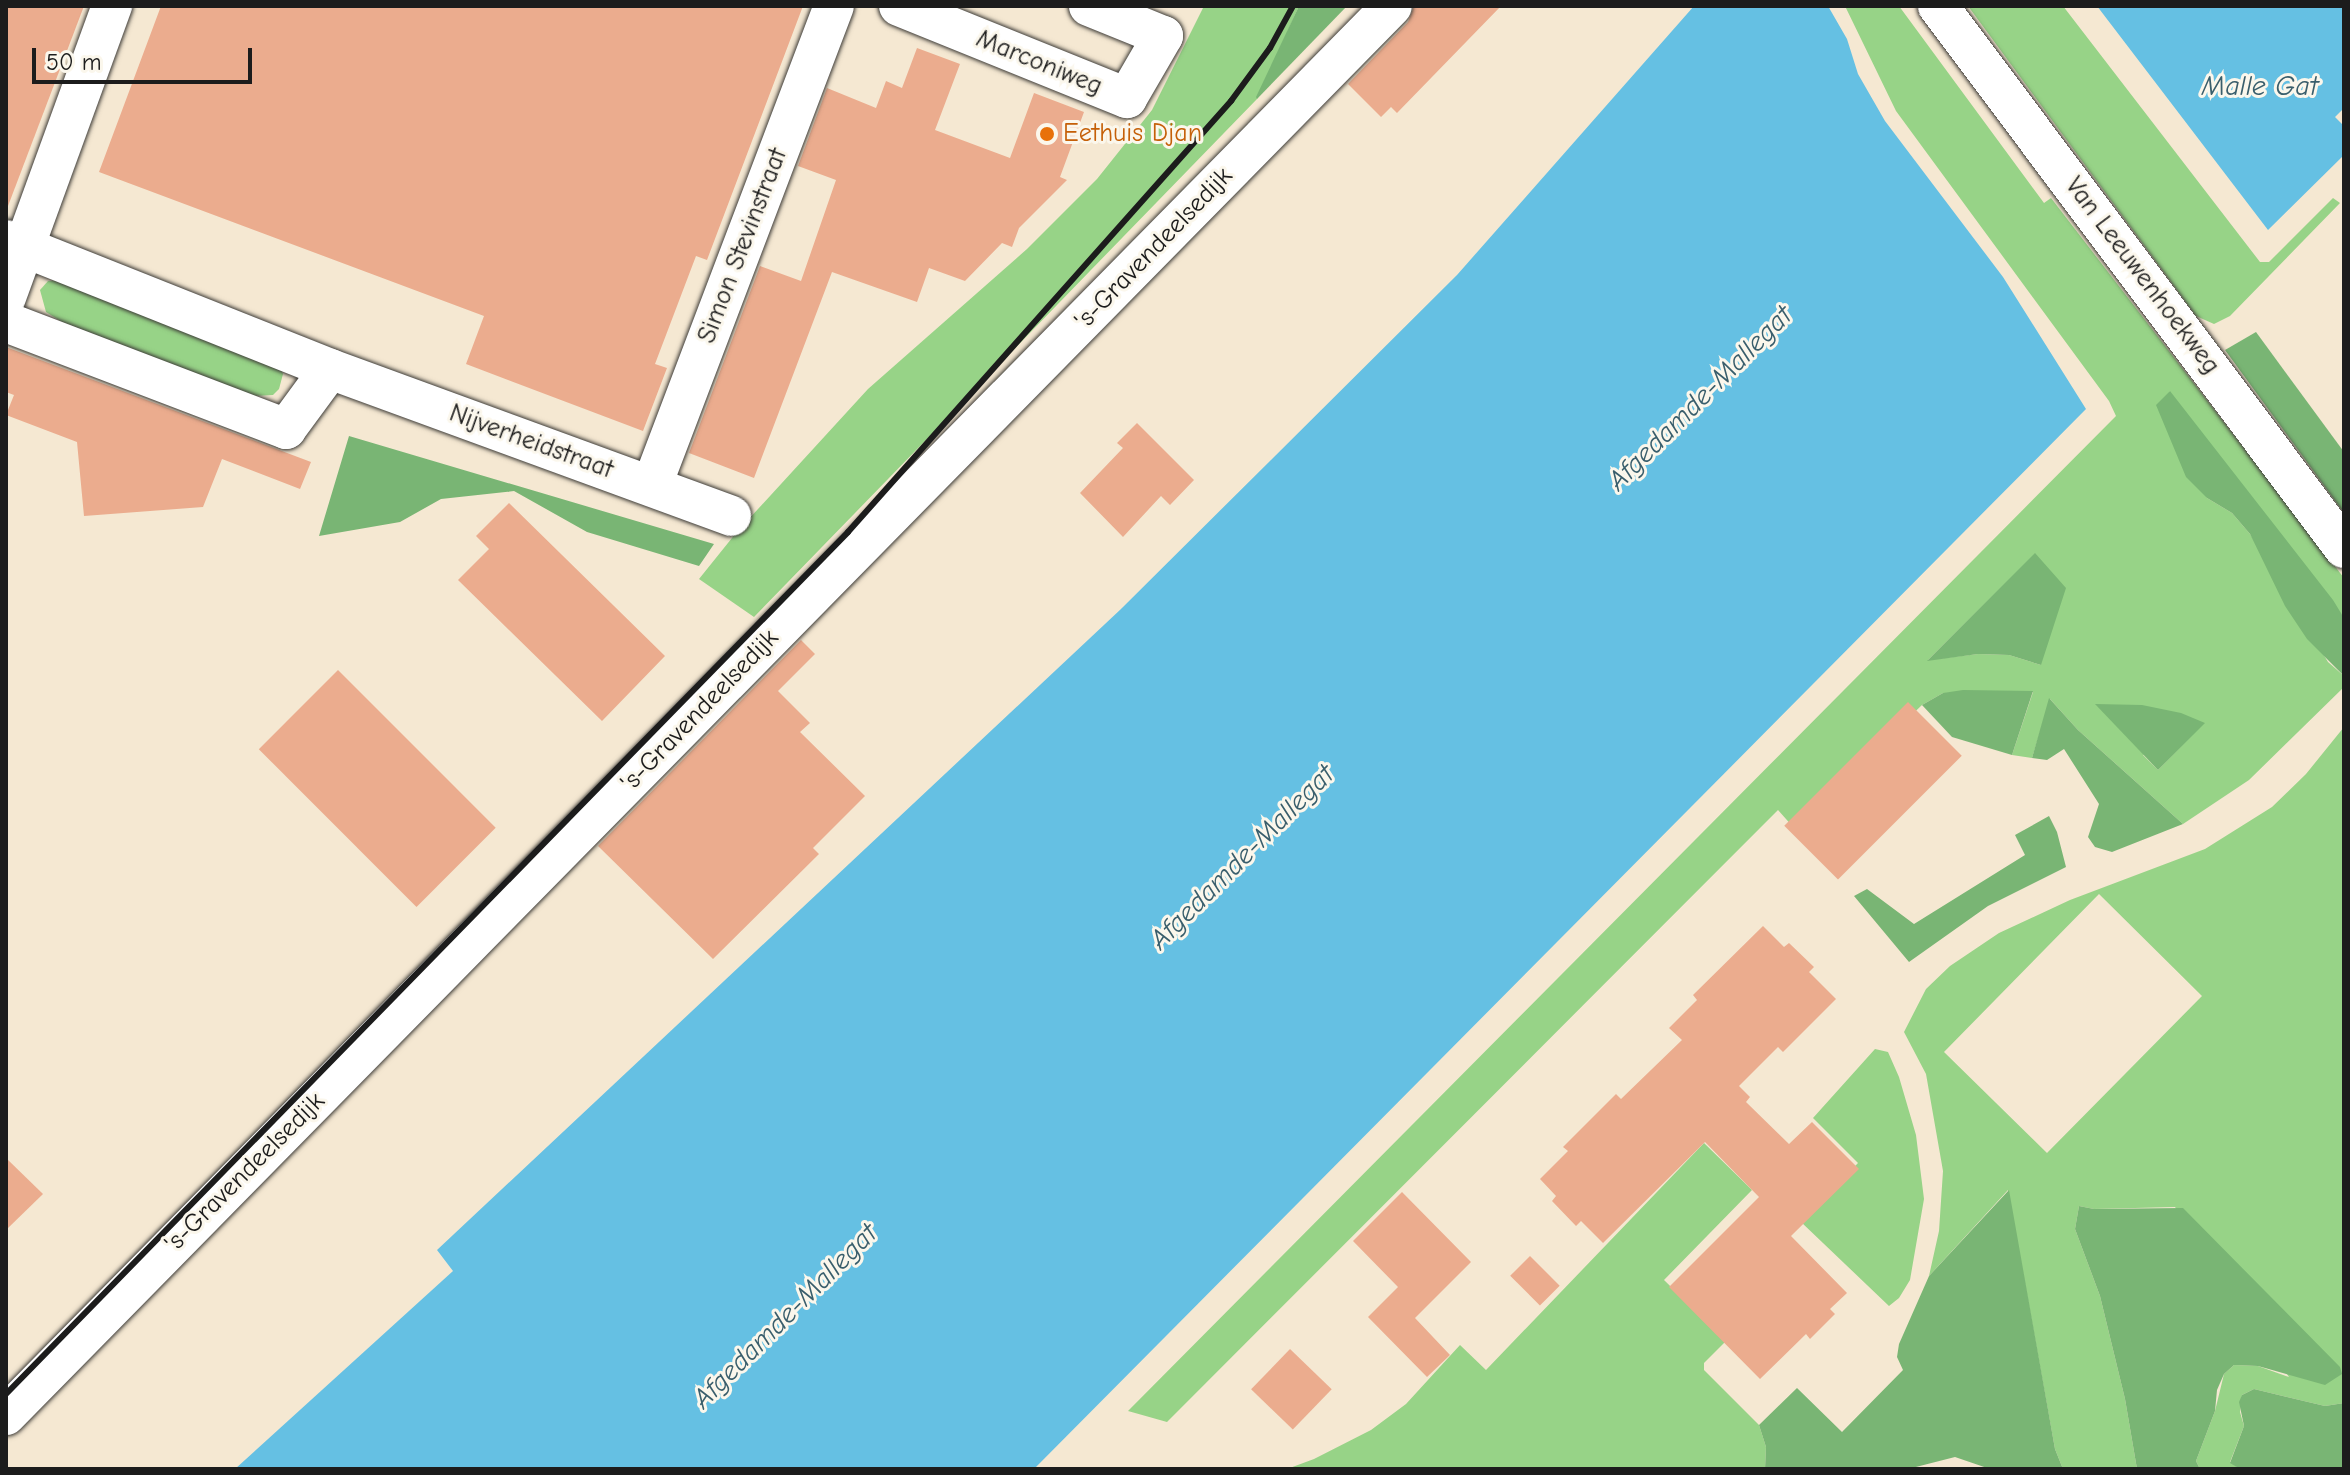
<!DOCTYPE html>
<style>
body{margin:0}
#map{position:relative;width:2350px;height:1475px;overflow:hidden;background:#f5e8d2;font-family:"Comic Neue",sans-serif}
div>[style]{position:absolute}
[style*='--x']{left:calc(var(--x)*1px);top:calc(var(--y)*1px);width:calc(var(--w)*1px);rotate:calc(var(--a)*1deg)}
.green>*{inset:0;background:#97d387}
.forest>*{inset:0;background:#79b574}
.water>*{inset:0;background:#65c0e3}
.building>*{inset:0;background:#ebac8e;transform-origin:0 0}
.roads{filter:drop-shadow(0 0 2px #3d3b37) drop-shadow(0 0 2px #3d3b37)}
.minor>*{height:40px;margin:-20px;padding:0 20px;transform-origin:20px;border-radius:20px;background:#fff}
.rail>*{height:6px;margin:-3px;padding:0 3px;transform-origin:3px;border-radius:3px;background:#1c1c1c}
.dots>*{width:22px;height:22px;translate:-50% -50%;box-sizing:border-box;border:4px solid #fbf7ec;border-radius:50%}
span{translate:-50% -50%;white-space:nowrap;text-align:center;line-height:1.15;-webkit-text-stroke:6px #fbf7ec;paint-order:stroke}
.street-label{font-size:26px;color:#1c1c1c}
.food-label{font-size:26px;color:#c56008}
.left{translate:0 -50%;text-align:left}
.water-label{font-size:28px;color:#395e6c;font-style:italic}
.frame{position:absolute;inset:0;border:8px solid #1c1c1c;pointer-events:none}
.scale{position:absolute;left:32px;top:48px;width:220px;height:36px;box-sizing:border-box;border:4px solid #1c1c1c;border-top:0;padding-left:10px;font-size:24px;line-height:28px;white-space:nowrap;color:#1c1c1c;-webkit-text-stroke:6px #fbf7ec;paint-order:stroke}
</style>
<div id="map">
<div class="green">
<i style="clip-path:polygon(1204px 6px,1299px 6px,1257px 99px,754px 617px,699px 579px,736px 533px,868px 389px,1027px 249px,1097px 179px,1152px 110px)"></i>
<i style="clip-path:polygon(evenodd,1845px 6px,1899px 6px,2044px 203px,2051px 198px,2344px 578px,2344px 618px,2169px 391px,2207px 498px,2232px 513px,2250px 534px,2328px 662px,2344px 676px,2344px 687px,2249px 780px,2183px 824px,2078px 730px,2050px 699px,2032px 758px,2012px 755px,2033px 692px,1943px 693px,1922px 705px,1794px 828px,1778px 810px,1167px 1422px,1128px 1411px,2116px 416px,2109px 401px,1896px 111px,1845px 6px,2035px 554px,2041px 665px,2009px 655px,1978px 654px,1928px 660px,2035px 554px,1845px 6px,2204px 723px,2158px 770px,2143px 755px,2204px 723px)"></i>
<i style="clip-path:polygon(1968px 6px,2063px 6px,2260px 262px,2269px 262px,2333px 198px,2340px 203px,2230px 316px,2214px 324px,2196px 316px)"></i>
<i style="clip-path:polygon(65px 280px,280px 366px,283px 374px,279px 389px,273px 395px,253px 396px,62px 322px,46px 312px,40px 290px,48px 281px)"></i>
<i style="clip-path:polygon(evenodd,2344px 727px,2344px 1403px,2325px 1406px,2254px 1389px,2242px 1395px,2240px 1412px,2244px 1426px,2230px 1462px,2240px 1469px,2200px 1469px,2196px 1461px,2215px 1411px,2224px 1374px,2234px 1365px,2258px 1366px,2289px 1377px,2175px 1207px,2094px 1209px,2079px 1206px,2075px 1229px,2100px 1296px,2125px 1399px,2137px 1469px,2063px 1469px,2055px 1449px,2008px 1190px,1929px 1276px,1939px 1231px,1943px 1171px,1926px 1074px,1904px 1032px,1926px 989px,1950px 966px,1999px 933px,2070px 900px,2205px 849px,2272px 807px,2306px 774px,2344px 727px,2099px 894px,2202px 996px,2047px 1153px,1944px 1052px,2099px 894px)"></i>
<i style="clip-path:polygon(1875px 1049px,1888px 1052px,1899px 1077px,1916px 1135px,1924px 1199px,1910px 1280px,1899px 1298px,1889px 1306px,1801px 1222px,1858px 1163px,1813px 1118px)"></i>
<i style="clip-path:polygon(1704px 1143px,1752px 1190px,1664px 1280px,1726px 1341px,1704px 1363px,1704px 1370px,1759px 1425px,1766px 1447px,1765px 1469px,1287px 1469px,1314px 1459px,1371px 1430px,1406px 1404px,1460px 1345px,1486px 1370px)"></i>
</div>
<div class="forest">
<i style="clip-path:polygon(1299px 6px,1347px 6px,1257px 99px,1256px 97px)"></i>
<i style="clip-path:polygon(2256px 332px,2344px 452px,2344px 513px,2225px 350px)"></i>
<i style="clip-path:polygon(2170px 391px,2333px 600px,2344px 618px,2344px 676px,2307px 639px,2285px 606px,2250px 534px,2232px 513px,2207px 498px,2186px 477px,2156px 405px)"></i>
<i style="clip-path:polygon(349px 436px,714px 544px,699px 566px,587px 532px,514px 491px,441px 499px,400px 522px,319px 536px)"></i>
<i style="clip-path:polygon(2035px 553px,2066px 588px,2041px 665px,2009px 655px,1978px 654px,1927px 661px)"></i>
<i style="clip-path:polygon(1963px 690px,2033px 691px,2012px 755px,1952px 737px,1922px 705px,1943px 693px)"></i>
<i style="clip-path:polygon(2049px 698px,2078px 730px,2183px 824px,2112px 852px,2095px 847px,2088px 837px,2099px 804px,2064px 749px,2047px 760px,2032px 758px)"></i>
<i style="clip-path:polygon(2095px 704px,2142px 705px,2181px 713px,2205px 723px,2158px 770px)"></i>
<i style="clip-path:polygon(2049px 816px,2057px 832px,2066px 867px,1988px 906px,1909px 962px,1854px 896px,1867px 889px,1914px 924px,2025px 855px,2015px 835px)"></i>
<i style="clip-path:polygon(2009px 1190px,2055px 1449px,2063px 1469px,1990px 1469px,1955px 1457px,1908px 1469px,1765px 1469px,1766px 1447px,1759px 1425px,1797px 1388px,1842px 1432px,1903px 1370px,1897px 1357px,1899px 1344px,1929px 1276px)"></i>
<i style="clip-path:polygon(2079px 1206px,2094px 1209px,2183px 1208px,2340px 1367px,2342px 1374px,2325px 1385px,2258px 1366px,2234px 1365px,2224px 1374px,2217px 1390px,2215px 1411px,2196px 1461px,2200px 1469px,2137px 1469px,2125px 1399px,2100px 1296px,2075px 1229px)"></i>
<i style="clip-path:polygon(2254px 1389px,2325px 1406px,2344px 1403px,2344px 1469px,2240px 1469px,2230px 1463px,2244px 1426px,2239px 1402px,2242px 1395px)"></i>
</div>
<div class="water">
<i style="clip-path:polygon(1694px 6px,1828px 6px,1847px 39px,1858px 74px,1885px 121px,2003px 277px,2086px 409px,1034px 1469px,235px 1469px,453px 1271px,437px 1250px,1121px 609px,1457px 275px)"></i>
<i style="clip-path:polygon(2097px 6px,2344px 6px,2344px 108px,2335px 117px,2344px 126px,2344px 155px,2268px 230px)"></i>
</div>
<div class="building">
<i style="clip-path:polygon(6px 6px,84px 6px,8px 206px,6px 206px)"></i>
<i style="clip-path:polygon(161px 6px,803px 6px,707px 260px,696px 256px,655px 364px,667px 368px,643px 431px,466px 364px,484px 316px,99px 172px)"></i>
<i style="clip-path:polygon(1414px 6px,1501px 6px,1397px 113px,1391px 107px,1381px 117px,1348px 84px,1408px 22px)"></i>
<i style="clip-path:polygon(917px 48px,960px 64px,935px 130px,1010px 158px,1034px 93px,1084px 112px,1060px 177px,1067px 180px,1019px 228px,1012px 247px,1002px 243px,965px 281px,929px 268px,917px 302px,832px 272px,754px 478px,689px 453px,760px 266px,801px 281px,836px 180px,798px 166px,827px 88px,876px 108px,886px 81px,902px 88px)"></i>
<i style="clip-path:polygon(6px 347px,311px 462px,300px 489px,222px 459px,203px 507px,84px 516px,77px 442px,6px 415px,14px 395px,6px 392px)"></i>
<i style="clip-path:polygon(1137px 423px,1194px 480px,1170px 505px,1161px 496px,1123px 537px,1080px 493px,1123px 448px,1117px 443px)"></i>
<i style="clip-path:polygon(509px 503px,665px 656px,602px 721px,458px 580px,489px 549px,476px 536px)"></i>
<i style="clip-path:polygon(801px 640px,815px 654px,778px 691px,810px 723px,800px 732px,865px 796px,813px 848px,819px 854px,713px 959px,598px 846px)"></i>
<i style="left:338px;top:670px;width:223px;height:112px;rotate:45deg"></i>
<i style="left:1908px;top:702px;width:76px;height:175px;rotate:45deg"></i>
<i style="clip-path:polygon(1763px 926px,1784px 947px,1789px 943px,1814px 967px,1809px 972px,1836px 999px,1783px 1052px,1778px 1047px,1739px 1086px,1750px 1097px,1746px 1102px,1789px 1144px,1812px 1122px,1859px 1169px,1791px 1236px,1847px 1293px,1830px 1309px,1835px 1314px,1810px 1339px,1806px 1334px,1760px 1379px,1669px 1287px,1759px 1197px,1705px 1142px,1603px 1243px,1581px 1221px,1576px 1226px,1552px 1201px,1556px 1196px,1540px 1179px,1568px 1151px,1563px 1147px,1616px 1094px,1621px 1099px,1682px 1040px,1669px 1028px,1697px 1000px,1693px 995px)"></i>
<i style="clip-path:polygon(6px 1158px,43px 1194px,6px 1230px)"></i>
<i style="clip-path:polygon(1402px 1192px,1471px 1262px,1415px 1318px,1450px 1355px,1427px 1377px,1368px 1317px,1398px 1287px,1353px 1241px)"></i>
<i style="left:1530px;top:1256px;width:42px;height:28px;rotate:45deg"></i>
<i style="left:1290px;top:1349px;width:58px;height:56px;rotate:44deg"></i>
</div>
<div class="roads">
<div class="minor">
<i style="--x:899;--y:6;--w:246;--a:22"></i>
<i style="--x:1127;--y:98;--w:72;--a:-59.9"></i>
<i style="--x:1163;--y:36;--w:80;--a:-157.9"></i>
<i style="--x:1938;--y:6;--w:677;--a:53.16"></i>
<i style="--x:6;--y:240;--w:349;--a:21.7"></i>
<i style="--x:330;--y:369;--w:427;--a:20.1"></i>
<i style="--x:6;--y:297;--w:310;--a:-70"></i>
<i style="--x:6;--y:322;--w:300;--a:20.9"></i>
<i style="--x:286;--y:429;--w:74;--a:-53.7"></i>
<i style="--x:652;--y:485;--w:512;--a:-69.2"></i>
<i style="--x:6;--y:1415;--w:1976;--a:-45.47"></i>
</div>
</div>
<div class="rail">
<i style="--x:6;--y:1394;--w:1205;--a:-45.67"></i>
<i style="--x:848;--y:532;--w:577;--a:-48.37"></i>
<i style="--x:1231;--y:101;--w:66;--a:-53.7"></i>
<i style="--x:1270;--y:48;--w:48;--a:-61.3"></i>
</div>
<div class="dots">
<i style="left:1047px;top:134px;background:#e8710a"></i>
</div>
<div class="street-label">
<span style="left:1039px;top:63px;rotate:22deg">Marconiweg</span>
<span style="left:743px;top:246px;rotate:-69deg">Simon Stevinstraat</span>
<span style="left:1154px;top:249px;rotate:-46deg">'s-Gravendeelsedijk</span>
<span style="left:2142px;top:276px;rotate:53deg">Van Leeuwenhoekweg</span>
<span style="left:531px;top:442px;rotate:20deg">Nijverheidstraat</span>
<span style="left:700px;top:711px;rotate:-46deg">'s-Gravendeelsedijk</span>
<span style="left:245px;top:1173px;rotate:-45deg">'s-Gravendeelsedijk</span>
</div>
<div class="food-label">
<span class="left" style="left:1063px;top:134px">Eethuis Djan</span>
</div>
<div class="water-label">
<span style="left:2260px;top:86px">Malle Gat</span>
<span style="left:1700px;top:398px;rotate:-45deg">Afgedamde-Mallegat</span>
<span style="left:1242px;top:857px;rotate:-45deg">Afgedamde-Mallegat</span>
<span style="left:785px;top:1316px;rotate:-45deg">Afgedamde-Mallegat</span>
</div>
<div class="frame"></div>
<div class="scale">50 m</div>
</div>
